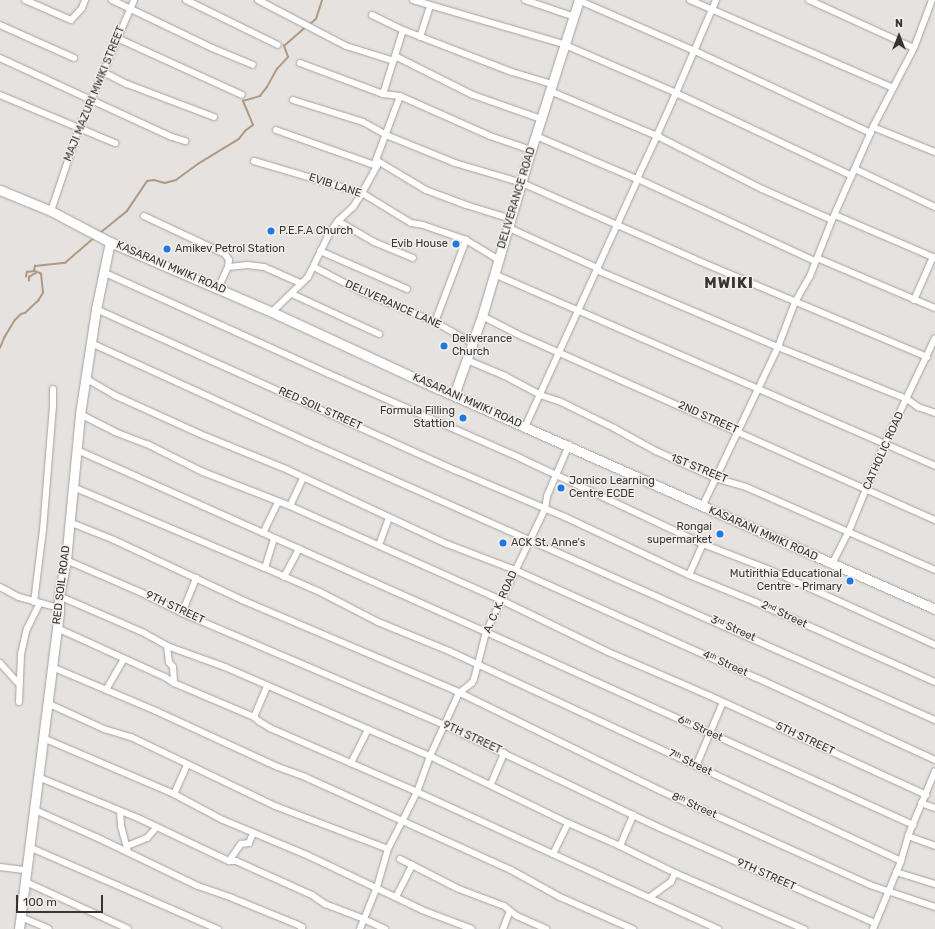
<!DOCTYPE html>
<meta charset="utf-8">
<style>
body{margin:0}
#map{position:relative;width:935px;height:929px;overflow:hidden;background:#e5e2df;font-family:Rubik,sans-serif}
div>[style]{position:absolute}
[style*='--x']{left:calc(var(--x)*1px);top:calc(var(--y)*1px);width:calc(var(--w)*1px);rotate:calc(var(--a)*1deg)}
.stream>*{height:1.5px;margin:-0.75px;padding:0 0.75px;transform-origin:0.75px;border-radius:0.75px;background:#b19a83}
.roads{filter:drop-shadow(0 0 1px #a4a19e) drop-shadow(0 0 1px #a4a19e)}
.street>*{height:6px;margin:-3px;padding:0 3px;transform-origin:3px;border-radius:3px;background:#fff}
.secondary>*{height:9px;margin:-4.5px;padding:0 4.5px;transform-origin:4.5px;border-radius:4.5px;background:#fff}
.dots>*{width:11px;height:11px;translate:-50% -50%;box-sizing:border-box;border:2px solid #f2efec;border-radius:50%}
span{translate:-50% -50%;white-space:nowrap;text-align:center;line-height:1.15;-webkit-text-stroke:3px #f2efec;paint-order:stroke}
.street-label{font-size:11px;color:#363533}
.poi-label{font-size:11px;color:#363533}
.left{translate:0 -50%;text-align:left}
.right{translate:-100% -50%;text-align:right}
.district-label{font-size:15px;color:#363533;font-weight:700;letter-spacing:1px}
.north{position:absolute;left:879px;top:16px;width:40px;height:40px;-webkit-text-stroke:3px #f2efec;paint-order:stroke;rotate:0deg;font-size:11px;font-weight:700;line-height:16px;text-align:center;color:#363533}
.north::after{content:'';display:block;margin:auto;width:14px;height:18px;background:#363533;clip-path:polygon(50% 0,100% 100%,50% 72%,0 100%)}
.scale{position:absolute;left:16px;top:895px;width:87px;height:18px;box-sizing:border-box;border:2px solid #363533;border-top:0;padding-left:5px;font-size:12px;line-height:14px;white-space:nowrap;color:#363533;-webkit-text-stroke:3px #f2efec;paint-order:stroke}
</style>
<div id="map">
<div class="stream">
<i style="--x:309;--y:25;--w:9;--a:-41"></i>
<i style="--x:316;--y:19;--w:20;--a:-72"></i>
<i style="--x:100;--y:233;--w:35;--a:-39"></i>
<i style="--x:127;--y:211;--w:36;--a:-56"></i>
<i style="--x:147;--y:181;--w:7;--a:-8"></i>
<i style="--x:154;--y:180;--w:11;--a:15"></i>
<i style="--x:165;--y:183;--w:11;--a:-15"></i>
<i style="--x:176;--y:180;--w:27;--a:-36"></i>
<i style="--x:198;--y:164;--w:48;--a:-31.4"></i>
<i style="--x:239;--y:139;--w:10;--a:-53"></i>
<i style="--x:245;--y:131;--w:10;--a:-37"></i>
<i style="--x:253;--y:125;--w:26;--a:-113"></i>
<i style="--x:243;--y:101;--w:18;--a:-16"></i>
<i style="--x:260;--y:96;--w:11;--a:-52"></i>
<i style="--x:267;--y:87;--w:21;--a:-61"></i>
<i style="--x:277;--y:69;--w:16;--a:-47"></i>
<i style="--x:288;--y:57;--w:12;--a:-110"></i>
<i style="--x:284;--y:46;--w:29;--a:-41"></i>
<i style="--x:26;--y:277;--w:5;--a:-79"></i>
<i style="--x:27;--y:272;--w:7;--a:-8"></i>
<i style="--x:29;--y:281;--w:4;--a:-90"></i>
<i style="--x:29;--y:277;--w:8;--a:-30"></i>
<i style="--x:0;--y:348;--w:11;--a:-68"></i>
<i style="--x:4;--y:338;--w:21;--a:-59"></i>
<i style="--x:15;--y:320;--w:8;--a:-45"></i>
<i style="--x:21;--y:314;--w:4;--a:-14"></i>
<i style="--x:25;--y:313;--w:18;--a:-43"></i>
<i style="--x:38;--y:301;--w:9;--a:-58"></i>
<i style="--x:43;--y:293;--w:19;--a:-96"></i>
<i style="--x:41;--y:274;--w:8;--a:-157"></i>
<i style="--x:34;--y:271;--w:5;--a:-79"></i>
<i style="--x:35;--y:266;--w:30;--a:-6"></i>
<i style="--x:65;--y:263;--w:38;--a:-41"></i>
</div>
<div class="roads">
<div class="street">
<i style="--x:25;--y:0;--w:50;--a:23.5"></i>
<i style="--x:71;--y:20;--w:16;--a:-47"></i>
<i style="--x:82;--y:8;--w:9;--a:-69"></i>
<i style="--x:112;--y:0;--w:111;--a:25.6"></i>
<i style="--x:212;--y:48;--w:44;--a:22.5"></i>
<i style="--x:186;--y:0;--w:102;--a:26.1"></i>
<i style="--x:258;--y:0;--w:99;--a:27.6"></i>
<i style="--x:346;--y:46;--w:50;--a:17.4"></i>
<i style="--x:413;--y:0;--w:156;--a:16.3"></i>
<i style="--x:563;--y:44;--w:123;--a:23.4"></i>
<i style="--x:676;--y:93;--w:101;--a:-66.7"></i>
<i style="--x:525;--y:0;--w:50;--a:18.8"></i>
<i style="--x:578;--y:0;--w:128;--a:23.6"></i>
<i style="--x:695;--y:51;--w:194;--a:25"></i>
<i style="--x:690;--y:0;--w:221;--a:23.4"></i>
<i style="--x:809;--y:0;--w:115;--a:24.6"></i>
<i style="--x:372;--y:15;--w:34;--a:26"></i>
<i style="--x:403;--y:30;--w:117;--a:21.1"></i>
<i style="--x:512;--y:72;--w:42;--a:16.7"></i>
<i style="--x:0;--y:25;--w:81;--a:24"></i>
<i style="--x:420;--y:37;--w:33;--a:-72"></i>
<i style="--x:117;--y:38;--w:137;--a:24.5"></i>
<i style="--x:395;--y:56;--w:87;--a:26.6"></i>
<i style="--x:473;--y:95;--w:72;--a:19.4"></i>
<i style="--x:0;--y:58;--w:189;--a:24.7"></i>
<i style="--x:172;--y:137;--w:14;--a:17"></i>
<i style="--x:300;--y:63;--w:89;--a:20.5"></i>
<i style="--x:383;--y:94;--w:17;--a:7"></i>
<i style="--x:400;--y:96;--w:98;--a:24"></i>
<i style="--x:490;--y:136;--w:43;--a:18.9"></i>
<i style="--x:103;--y:72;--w:27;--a:27"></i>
<i style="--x:127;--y:84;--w:93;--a:20.8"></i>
<i style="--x:383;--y:94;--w:67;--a:-72.6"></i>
<i style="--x:0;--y:95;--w:125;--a:22.7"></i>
<i style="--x:293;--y:100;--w:73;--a:17.4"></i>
<i style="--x:363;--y:122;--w:26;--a:29"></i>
<i style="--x:386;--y:135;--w:74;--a:22.1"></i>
<i style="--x:455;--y:163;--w:70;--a:16.6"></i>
<i style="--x:522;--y:183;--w:188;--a:23.8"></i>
<i style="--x:694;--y:259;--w:253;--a:22.8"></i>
<i style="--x:873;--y:127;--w:67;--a:22"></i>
<i style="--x:276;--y:130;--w:107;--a:19.6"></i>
<i style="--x:536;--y:136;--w:110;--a:23.1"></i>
<i style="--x:637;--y:179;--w:47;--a:-65.1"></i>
<i style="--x:657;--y:136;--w:116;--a:-157.2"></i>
<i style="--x:376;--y:160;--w:58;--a:31"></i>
<i style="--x:426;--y:190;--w:43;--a:20.6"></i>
<i style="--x:466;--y:205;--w:47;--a:17.3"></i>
<i style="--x:254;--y:161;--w:113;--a:16.5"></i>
<i style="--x:362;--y:193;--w:57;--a:31.5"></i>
<i style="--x:411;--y:223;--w:12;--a:9"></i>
<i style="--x:423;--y:225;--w:46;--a:19.2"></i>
<i style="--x:466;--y:240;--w:37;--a:31"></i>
<i style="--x:855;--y:169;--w:89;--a:25.4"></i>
<i style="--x:51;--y:211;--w:88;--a:-71.4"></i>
<i style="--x:79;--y:128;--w:139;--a:-66.7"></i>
<i style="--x:835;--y:215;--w:109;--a:23.3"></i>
<i style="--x:144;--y:216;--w:89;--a:25.1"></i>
<i style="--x:225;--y:254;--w:7;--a:56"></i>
<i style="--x:229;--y:260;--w:7;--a:98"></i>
<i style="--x:228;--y:267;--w:23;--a:115"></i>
<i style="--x:832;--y:220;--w:77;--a:-156.1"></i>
<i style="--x:762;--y:189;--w:115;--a:-153.2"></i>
<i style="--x:659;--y:137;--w:4;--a:-104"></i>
<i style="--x:658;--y:133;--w:42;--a:-65.9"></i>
<i style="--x:675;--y:95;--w:3;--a:-18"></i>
<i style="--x:678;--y:94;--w:192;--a:25.2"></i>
<i style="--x:338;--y:221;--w:42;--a:30.3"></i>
<i style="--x:374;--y:242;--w:42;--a:22.3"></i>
<i style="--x:509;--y:228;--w:97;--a:24.4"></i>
<i style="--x:597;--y:268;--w:6;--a:45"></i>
<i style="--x:601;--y:272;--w:192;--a:23"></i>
<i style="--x:778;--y:347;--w:139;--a:22"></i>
<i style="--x:907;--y:399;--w:14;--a:36"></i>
<i style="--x:918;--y:407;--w:18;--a:19"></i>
<i style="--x:320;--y:251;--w:95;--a:23.6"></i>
<i style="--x:817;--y:258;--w:128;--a:23"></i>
<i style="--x:228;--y:267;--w:20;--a:-6"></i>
<i style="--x:248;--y:265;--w:16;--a:7"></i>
<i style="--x:264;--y:267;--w:39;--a:24"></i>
<i style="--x:314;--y:267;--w:54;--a:27.5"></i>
<i style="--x:362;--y:292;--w:79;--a:22.3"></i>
<i style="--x:435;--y:322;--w:43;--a:29.6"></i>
<i style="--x:103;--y:272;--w:248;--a:24.3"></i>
<i style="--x:329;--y:374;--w:209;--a:23.7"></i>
<i style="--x:520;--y:458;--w:202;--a:25.2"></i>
<i style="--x:703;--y:544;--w:72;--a:21.2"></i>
<i style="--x:770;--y:570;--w:181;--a:24.4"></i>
<i style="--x:494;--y:274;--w:481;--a:23.5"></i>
<i style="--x:292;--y:294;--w:96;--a:24.7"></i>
<i style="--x:914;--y:300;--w:47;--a:-66.2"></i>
<i style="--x:96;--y:309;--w:396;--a:24.2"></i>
<i style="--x:457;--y:471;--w:117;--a:23.1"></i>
<i style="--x:565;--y:517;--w:137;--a:25.1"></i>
<i style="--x:689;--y:575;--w:71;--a:22.2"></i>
<i style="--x:755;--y:602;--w:197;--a:24"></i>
<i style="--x:272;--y:312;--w:50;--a:-44.2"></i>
<i style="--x:308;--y:277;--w:50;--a:-63.9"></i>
<i style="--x:330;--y:232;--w:14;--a:-54"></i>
<i style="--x:338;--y:221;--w:21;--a:-43"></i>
<i style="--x:353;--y:207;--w:17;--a:-57"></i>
<i style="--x:362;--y:193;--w:31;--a:-61"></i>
<i style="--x:377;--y:166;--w:6;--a:-99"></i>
<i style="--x:376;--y:160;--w:68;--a:-69.4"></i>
<i style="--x:482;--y:316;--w:39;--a:27"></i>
<i style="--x:517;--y:334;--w:458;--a:24"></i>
<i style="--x:435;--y:322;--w:88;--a:-69.3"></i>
<i style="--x:91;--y:343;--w:236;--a:24.5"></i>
<i style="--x:306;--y:441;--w:688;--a:23.92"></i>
<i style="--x:467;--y:360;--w:41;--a:22.8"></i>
<i style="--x:505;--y:376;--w:40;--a:28"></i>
<i style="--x:540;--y:395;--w:20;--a:18"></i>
<i style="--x:559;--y:401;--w:61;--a:26.1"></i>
<i style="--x:614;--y:428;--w:48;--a:28.7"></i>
<i style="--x:656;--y:451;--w:65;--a:24.6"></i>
<i style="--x:715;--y:478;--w:32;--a:16"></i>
<i style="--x:746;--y:487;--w:206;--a:23.7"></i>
<i style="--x:85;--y:378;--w:34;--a:30"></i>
<i style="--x:114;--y:395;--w:94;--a:24.4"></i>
<i style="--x:200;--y:434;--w:95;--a:22.2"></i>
<i style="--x:288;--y:470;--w:175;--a:25"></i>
<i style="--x:447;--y:544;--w:73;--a:20.9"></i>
<i style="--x:515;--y:570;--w:265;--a:24.1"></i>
<i style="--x:757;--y:678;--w:196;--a:24.7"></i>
<i style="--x:80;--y:414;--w:39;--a:27"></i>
<i style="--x:115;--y:432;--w:34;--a:21"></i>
<i style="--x:147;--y:444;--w:63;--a:26.6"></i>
<i style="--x:203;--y:472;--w:93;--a:21.3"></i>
<i style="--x:290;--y:506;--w:231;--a:24"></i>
<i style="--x:501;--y:600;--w:119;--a:25.9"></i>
<i style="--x:608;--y:652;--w:111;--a:23.3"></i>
<i style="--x:710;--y:696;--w:238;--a:24.6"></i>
<i style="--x:525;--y:427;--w:273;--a:-65.5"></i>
<i style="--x:638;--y:179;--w:195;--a:24.9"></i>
<i style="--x:77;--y:450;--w:448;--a:24"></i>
<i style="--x:486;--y:632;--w:469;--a:24.3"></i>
<i style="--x:73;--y:487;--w:208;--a:22.9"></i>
<i style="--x:265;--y:568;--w:31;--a:-73"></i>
<i style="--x:290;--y:506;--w:31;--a:-65"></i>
<i style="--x:702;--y:507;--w:177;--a:-64.6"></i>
<i style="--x:778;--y:347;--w:48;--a:-69.3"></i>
<i style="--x:795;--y:302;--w:30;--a:-60"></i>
<i style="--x:810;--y:276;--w:60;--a:-68.6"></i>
<i style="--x:832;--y:220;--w:102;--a:-66.2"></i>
<i style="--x:873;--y:127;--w:89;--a:-62.6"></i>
<i style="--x:914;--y:48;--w:51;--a:-69.4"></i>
<i style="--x:69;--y:522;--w:48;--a:21.8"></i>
<i style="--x:114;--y:540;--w:141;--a:25.1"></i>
<i style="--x:242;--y:600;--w:233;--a:23"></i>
<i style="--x:456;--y:691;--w:228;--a:26"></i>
<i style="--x:661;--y:791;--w:229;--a:24.2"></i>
<i style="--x:870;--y:885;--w:69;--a:18.7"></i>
<i style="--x:263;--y:533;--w:34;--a:-64"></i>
<i style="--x:379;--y:545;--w:29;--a:-70"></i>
<i style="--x:66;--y:560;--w:83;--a:23.5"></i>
<i style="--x:142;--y:593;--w:45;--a:26.6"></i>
<i style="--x:182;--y:613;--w:285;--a:23.1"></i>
<i style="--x:444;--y:725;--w:237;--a:25.5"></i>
<i style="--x:658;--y:827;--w:237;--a:23.9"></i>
<i style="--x:832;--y:564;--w:35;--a:-63"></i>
<i style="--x:848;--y:533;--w:97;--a:-67.7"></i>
<i style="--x:885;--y:443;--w:116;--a:-64.5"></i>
<i style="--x:265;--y:568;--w:60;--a:23.6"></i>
<i style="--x:320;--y:592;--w:65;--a:27.3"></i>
<i style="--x:378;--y:622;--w:77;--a:22.2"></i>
<i style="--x:449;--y:651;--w:498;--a:24.9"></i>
<i style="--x:689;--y:575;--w:34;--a:-66"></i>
<i style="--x:284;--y:577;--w:32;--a:-62"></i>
<i style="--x:0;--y:587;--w:21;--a:28"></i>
<i style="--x:19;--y:597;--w:41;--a:15.4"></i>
<i style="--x:59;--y:596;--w:93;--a:23.5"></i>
<i style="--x:144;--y:633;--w:26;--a:29"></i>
<i style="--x:167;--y:646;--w:62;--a:19.9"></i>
<i style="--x:225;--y:667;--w:223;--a:23.5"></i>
<i style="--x:430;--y:756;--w:153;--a:25.9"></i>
<i style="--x:568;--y:823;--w:57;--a:23.9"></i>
<i style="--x:620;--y:846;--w:61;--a:26.1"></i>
<i style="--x:675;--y:873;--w:141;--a:23.5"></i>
<i style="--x:34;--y:602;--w:73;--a:-82.9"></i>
<i style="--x:43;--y:530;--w:125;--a:-85.4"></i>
<i style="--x:53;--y:405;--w:16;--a:-90"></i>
<i style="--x:182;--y:613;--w:38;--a:-68"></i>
<i style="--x:57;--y:628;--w:119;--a:24.4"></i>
<i style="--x:165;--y:677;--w:11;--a:34"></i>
<i style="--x:174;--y:683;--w:87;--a:23"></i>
<i style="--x:254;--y:717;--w:8;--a:40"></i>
<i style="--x:260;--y:722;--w:12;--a:31"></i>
<i style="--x:270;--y:728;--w:160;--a:23.5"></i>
<i style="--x:417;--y:792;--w:331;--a:24.5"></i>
<i style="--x:167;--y:646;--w:16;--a:83"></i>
<i style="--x:169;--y:662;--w:6;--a:51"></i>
<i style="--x:173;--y:667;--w:16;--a:86"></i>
<i style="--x:0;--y:663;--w:28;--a:48"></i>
<i style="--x:52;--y:667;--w:113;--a:22.9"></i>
<i style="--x:156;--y:711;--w:134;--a:24.7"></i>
<i style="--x:278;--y:767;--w:29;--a:20"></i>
<i style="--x:305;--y:777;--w:226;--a:24.3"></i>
<i style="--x:511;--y:870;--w:56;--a:28.9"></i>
<i style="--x:560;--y:897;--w:80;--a:23.7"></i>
<i style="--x:106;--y:690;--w:36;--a:-60"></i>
<i style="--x:19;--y:702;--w:48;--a:-87.6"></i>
<i style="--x:21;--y:654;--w:26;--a:-77"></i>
<i style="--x:27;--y:629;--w:28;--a:-64"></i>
<i style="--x:47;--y:703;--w:63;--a:24.5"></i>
<i style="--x:104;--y:729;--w:28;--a:17"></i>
<i style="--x:131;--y:737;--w:160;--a:25.6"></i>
<i style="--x:275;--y:806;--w:121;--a:20.8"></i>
<i style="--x:388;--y:849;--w:64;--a:-63"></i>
<i style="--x:417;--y:792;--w:38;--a:-70"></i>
<i style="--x:430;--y:756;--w:69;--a:-65.3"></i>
<i style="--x:459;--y:693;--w:16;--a:-38"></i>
<i style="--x:472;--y:683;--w:4;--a:-63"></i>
<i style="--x:474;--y:679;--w:49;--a:-75.7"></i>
<i style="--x:486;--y:632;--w:136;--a:-64.4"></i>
<i style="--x:545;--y:509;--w:13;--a:-81"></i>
<i style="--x:547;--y:496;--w:56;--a:-66.7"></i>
<i style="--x:254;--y:717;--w:34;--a:-67"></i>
<i style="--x:43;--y:738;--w:142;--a:23.1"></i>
<i style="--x:351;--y:763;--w:38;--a:-63"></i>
<i style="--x:187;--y:765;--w:32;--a:114"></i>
<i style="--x:174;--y:794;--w:55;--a:28"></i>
<i style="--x:223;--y:820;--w:93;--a:22.7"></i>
<i style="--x:309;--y:856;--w:125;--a:25.5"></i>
<i style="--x:422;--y:910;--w:53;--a:20.8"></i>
<i style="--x:696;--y:766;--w:69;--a:-67.1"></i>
<i style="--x:38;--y:777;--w:108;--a:22.3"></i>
<i style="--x:138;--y:818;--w:101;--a:25.3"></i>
<i style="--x:229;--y:861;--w:7;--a:0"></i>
<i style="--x:236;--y:861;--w:83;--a:24.1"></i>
<i style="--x:312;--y:895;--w:16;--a:35"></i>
<i style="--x:325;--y:904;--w:42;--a:21"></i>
<i style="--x:364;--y:919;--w:11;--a:112"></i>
<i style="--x:491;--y:784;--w:34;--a:-67"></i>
<i style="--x:921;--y:803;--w:15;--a:20"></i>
<i style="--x:35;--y:810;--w:67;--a:23.9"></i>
<i style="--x:96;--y:837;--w:113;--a:25.7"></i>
<i style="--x:198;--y:886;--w:36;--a:19"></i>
<i style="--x:232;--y:898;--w:69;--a:22.1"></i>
<i style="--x:296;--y:924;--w:7;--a:27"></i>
<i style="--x:302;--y:927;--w:2;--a:117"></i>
<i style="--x:120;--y:811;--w:15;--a:86"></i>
<i style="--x:121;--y:826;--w:27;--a:75"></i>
<i style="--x:908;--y:836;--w:29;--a:20"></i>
<i style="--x:127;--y:846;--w:22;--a:-22"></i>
<i style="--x:147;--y:838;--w:13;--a:-48"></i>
<i style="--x:620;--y:846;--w:34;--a:-67"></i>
<i style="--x:29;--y:847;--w:206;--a:23.5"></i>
<i style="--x:553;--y:854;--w:34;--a:-64"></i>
<i style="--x:400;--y:859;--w:66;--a:27"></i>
<i style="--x:459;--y:889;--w:48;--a:20.7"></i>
<i style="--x:504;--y:906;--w:16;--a:38"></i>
<i style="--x:517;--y:916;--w:32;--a:24"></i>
<i style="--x:229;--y:861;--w:21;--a:-55"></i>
<i style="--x:241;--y:844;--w:8;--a:-7"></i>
<i style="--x:249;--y:843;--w:11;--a:-68"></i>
<i style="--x:0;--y:867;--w:26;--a:7"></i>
<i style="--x:896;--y:872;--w:41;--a:17.1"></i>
<i style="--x:26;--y:882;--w:112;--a:24.7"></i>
<i style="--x:396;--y:897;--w:36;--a:-63"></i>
<i style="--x:650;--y:897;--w:26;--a:-36"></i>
<i style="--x:671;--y:882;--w:10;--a:-66"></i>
<i style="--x:21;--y:917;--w:30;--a:23"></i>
<i style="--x:385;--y:929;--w:23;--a:-155"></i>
<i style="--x:364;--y:919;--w:35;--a:-68"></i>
<i style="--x:377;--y:887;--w:40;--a:-74"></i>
<i style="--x:503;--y:929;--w:19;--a:-69"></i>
<i style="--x:873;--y:929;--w:74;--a:-67.6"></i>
<i style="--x:901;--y:861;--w:26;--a:-74"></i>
<i style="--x:908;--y:836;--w:70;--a:-67.4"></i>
</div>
<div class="secondary">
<i style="--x:0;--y:190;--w:55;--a:22.4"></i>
<i style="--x:51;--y:211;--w:67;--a:27.7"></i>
<i style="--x:110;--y:242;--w:176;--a:23.4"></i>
<i style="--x:272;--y:312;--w:184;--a:24.8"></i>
<i style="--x:439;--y:389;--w:543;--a:23.92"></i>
<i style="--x:454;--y:395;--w:84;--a:-70.5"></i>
<i style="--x:482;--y:316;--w:173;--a:-73.6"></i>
<i style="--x:531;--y:150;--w:157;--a:-72.3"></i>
<i style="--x:19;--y:929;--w:320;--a:-82.8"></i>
<i style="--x:59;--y:612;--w:16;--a:-90"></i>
<i style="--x:59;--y:596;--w:37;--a:-79"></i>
<i style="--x:66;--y:560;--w:147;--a:-84.5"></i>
<i style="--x:80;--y:414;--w:106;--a:-81.3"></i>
<i style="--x:96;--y:309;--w:68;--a:-78.2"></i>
</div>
</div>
<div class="dots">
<i style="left:271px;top:231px;background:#2079e3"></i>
<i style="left:456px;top:244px;background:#2079e3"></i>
<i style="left:167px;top:249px;background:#2079e3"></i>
<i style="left:444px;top:346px;background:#2079e3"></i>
<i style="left:463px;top:418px;background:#2079e3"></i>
<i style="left:561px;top:488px;background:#2079e3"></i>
<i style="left:720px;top:534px;background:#2079e3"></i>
<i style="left:503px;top:543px;background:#2079e3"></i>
<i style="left:850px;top:581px;background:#2079e3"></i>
</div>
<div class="street-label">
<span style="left:95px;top:94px;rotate:-68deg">MAJI MAZURI MWIKI STREET</span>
<span style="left:335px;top:186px;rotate:18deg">EVIB LANE</span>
<span style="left:517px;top:198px;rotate:-73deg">DELIVERANCE ROAD</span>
<span style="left:171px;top:268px;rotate:23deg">KASARANI MWIKI ROAD</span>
<span style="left:393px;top:305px;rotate:24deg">DELIVERANCE LANE</span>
<span style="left:467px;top:401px;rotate:24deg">KASARANI MWIKI ROAD</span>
<span style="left:320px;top:409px;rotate:24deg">RED SOIL STREET</span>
<span style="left:708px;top:418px;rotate:24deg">2ND STREET</span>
<span style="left:884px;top:451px;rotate:-66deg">CATHOLIC ROAD</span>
<span style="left:699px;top:469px;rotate:22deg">1ST STREET</span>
<span style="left:763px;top:534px;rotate:24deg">KASARANI MWIKI ROAD</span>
<span style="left:62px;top:585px;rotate:-83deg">RED SOIL ROAD</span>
<span style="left:501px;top:602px;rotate:-66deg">A. C. K. ROAD</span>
<span style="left:175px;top:608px;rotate:25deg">9TH STREET</span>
<span style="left:784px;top:615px;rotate:25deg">2ⁿᵈ Street</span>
<span style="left:733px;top:629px;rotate:24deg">3ʳᵈ Street</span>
<span style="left:725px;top:664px;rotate:24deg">4ᵗʰ Street</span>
<span style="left:700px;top:729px;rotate:24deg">6ᵗʰ Street</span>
<span style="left:472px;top:738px;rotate:25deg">9TH STREET</span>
<span style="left:805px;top:739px;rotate:25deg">5TH STREET</span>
<span style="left:690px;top:763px;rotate:25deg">7ᵗʰ Street</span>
<span style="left:694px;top:806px;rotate:24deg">8ᵗʰ Street</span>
<span style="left:766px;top:875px;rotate:24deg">9TH STREET</span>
</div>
<div class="poi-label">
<span class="left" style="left:279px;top:231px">P.E.F.A Church</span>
<span class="right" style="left:448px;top:244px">Evib House</span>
<span class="left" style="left:175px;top:249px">Amikev Petrol Station</span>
<span class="left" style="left:452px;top:346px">Deliverance<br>Church</span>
<span class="right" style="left:455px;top:418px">Formula Filling<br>Stattion</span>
<span class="left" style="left:569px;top:488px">Jomico Learning<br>Centre ECDE</span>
<span class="right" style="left:712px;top:534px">Rongai<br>supermarket</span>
<span class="left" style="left:511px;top:543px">ACK St. Anne's</span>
<span class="right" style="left:842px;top:581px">Mutirithia Educational<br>Centre - Primary</span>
</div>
<div class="district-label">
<span style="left:729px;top:284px">MWIKI</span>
</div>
<div class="north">N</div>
<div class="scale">100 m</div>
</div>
